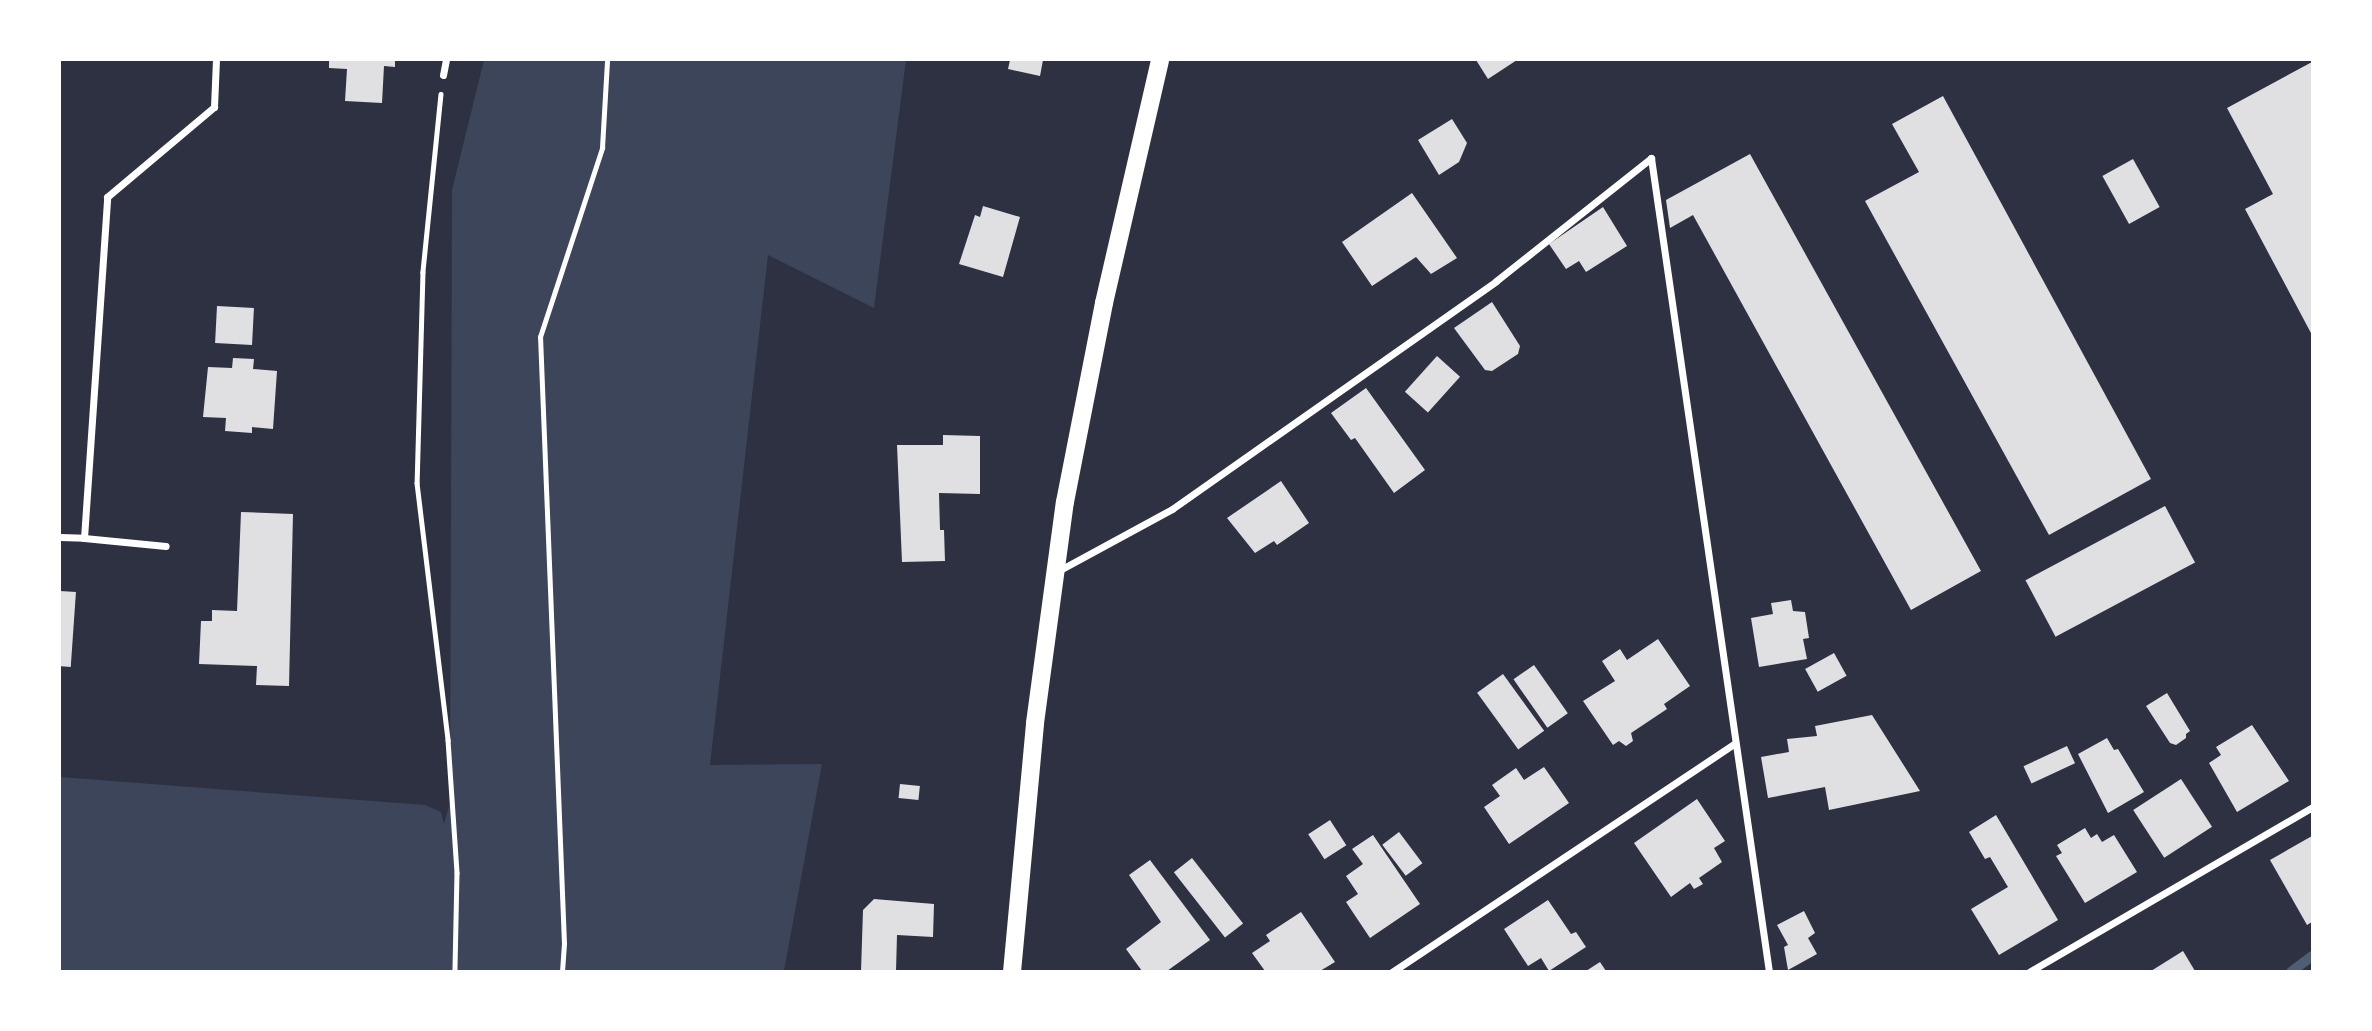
<!DOCTYPE html>
<style>
body{margin:0}
#map{position:relative;width:2372px;height:1031px;overflow:hidden;background:#2d3142;font-family:"IBM Plex Serif",serif}
div>[style]{position:absolute}
[style*='--x']{left:calc(var(--x)*1px);top:calc(var(--y)*1px);width:calc(var(--w)*1px);rotate:calc(var(--a)*1deg)}
.green>*{inset:0;background:#3c4559}
.stream>*{height:10px;margin:-5px;padding:0 5px;transform-origin:5px;border-radius:5px;background:#4f5d75}
.building>*{inset:0;background:#e0e0e3;transform-origin:0 0}
.path>*{height:4.5px;margin:-2.25px;padding:0 2.25px;transform-origin:2.25px;border-radius:2.25px;background:#fff}
.minor>*{height:7px;margin:-3.5px;padding:0 3.5px;transform-origin:3.5px;border-radius:3.5px;background:#fff}
.primary>*{height:18px;margin:-9px;padding:0 9px;transform-origin:9px;border-radius:9px;background:#fff}
span{translate:-50% -50%;white-space:nowrap;text-align:center;line-height:1.15;-webkit-text-stroke:5px #fff;paint-order:stroke}
.frame{position:absolute;inset:0;border:61px solid #fff;pointer-events:none}
</style>
<div id="map">
<div class="green">
<i style="clip-path:polygon(484px 60px,906px 60px,874px 308px,768px 255px,710px 765px,822px 764px,784px 971px,60px 971px,60px 777px,425px 805px,441px 812px,444px 824px,450px 802px,452px 190px)"></i>
</div>
<div class="stream">
<i style="--x:2291;--y:972;--w:26;--a:-37"></i>
</div>
<div class="building">
<i style="clip-path:polygon(329px 60px,395px 60px,395px 67px,384px 66px,382px 103px,345px 101px,347px 69px,329px 68px)"></i>
<i style="clip-path:polygon(1010px 60px,1043px 60px,1040px 76px,1008px 69px)"></i>
<i style="clip-path:polygon(1476px 60px,1517px 60px,1488px 79px)"></i>
<i style="clip-path:polygon(2312px 62px,2312px 335px,2245px 209px,2273px 194px,2227px 108px)"></i>
<i style="clip-path:polygon(1943px 96px,2151px 479px,2049px 535px,1865px 201px,1919px 172px,1892px 124px)"></i>
<i style="clip-path:polygon(1452px 119px,1467px 143px,1459px 162px,1439px 175px,1418px 140px)"></i>
<i style="clip-path:polygon(1750px 154px,1981px 571px,1911px 610px,1693px 215px,1670px 228px,1666px 200px)"></i>
<i style="left:2133px;top:159px;width:55px;height:35px;rotate:61deg"></i>
<i style="clip-path:polygon(1412px 193px,1457px 258px,1431px 274px,1416px 257px,1372px 286px,1342px 242px)"></i>
<i style="clip-path:polygon(983px 206px,1020px 217px,1003px 277px,959px 264px,975px 215px,980px 217px)"></i>
<i style="clip-path:polygon(1603px 207px,1627px 246px,1586px 272px,1579px 261px,1566px 269px,1549px 244px)"></i>
<i style="clip-path:polygon(1492px 302px,1520px 346px,1518px 354px,1492px 371px,1485px 370px,1454px 328px)"></i>
<i style="left:217px;top:306px;width:37px;height:37px;rotate:3deg"></i>
<i style="left:1437px;top:356px;width:31px;height:48px;rotate:42deg"></i>
<i style="clip-path:polygon(233px 358px,254px 359px,253px 369px,277px 371px,273px 429px,252px 427px,252px 433px,225px 431px,226px 418px,203px 417px,208px 367px,232px 368px)"></i>
<i style="clip-path:polygon(1366px 388px,1425px 470px,1394px 493px,1355px 438px,1351px 440px,1331px 413px)"></i>
<i style="clip-path:polygon(943px 435px,980px 436px,980px 494px,939px 493px,940px 530px,944px 530px,945px 561px,902px 562px,897px 445px,943px 445px)"></i>
<i style="clip-path:polygon(1281px 481px,1309px 523px,1277px 545px,1274px 541px,1255px 553px,1227px 518px)"></i>
<i style="left:2165px;top:506px;width:64px;height:158px;rotate:62deg"></i>
<i style="clip-path:polygon(241px 512px,293px 514px,289px 686px,256px 685px,257px 666px,199px 664px,201px 621px,212px 621px,212px 610px,237px 611px)"></i>
<i style="left:60px;top:591px;width:16px;height:75px;rotate:4deg"></i>
<i style="clip-path:polygon(1791px 600px,1793px 611px,1805px 612px,1809px 638px,1803px 639px,1807px 659px,1759px 667px,1751px 618px,1773px 614px,1771px 603px)"></i>
<i style="clip-path:polygon(1658px 639px,1690px 686px,1664px 704px,1667px 709px,1631px 733px,1633px 741px,1626px 746px,1619px 741px,1613px 745px,1583px 701px,1615px 681px,1602px 661px,1620px 649px,1627px 660px)"></i>
<i style="left:1834px;top:653px;width:26px;height:33px;rotate:61deg"></i>
<i style="left:1534px;top:665px;width:59px;height:25px;rotate:55deg"></i>
<i style="left:1503px;top:674px;width:70px;height:32px;rotate:54deg"></i>
<i style="clip-path:polygon(2167px 693px,2190px 731px,2186px 734px,2186px 738px,2176px 745px,2170px 743px,2146px 706px)"></i>
<i style="clip-path:polygon(1872px 715px,1920px 791px,1829px 810px,1825px 787px,1768px 798px,1761px 757px,1789px 752px,1787px 739px,1817px 736px,1815px 726px)"></i>
<i style="clip-path:polygon(2252px 725px,2289px 781px,2237px 812px,2209px 763px,2221px 755px,2216px 747px)"></i>
<i style="clip-path:polygon(2107px 738px,2114px 750px,2118px 749px,2144px 792px,2108px 813px,2078px 754px)"></i>
<i style="left:2067px;top:746px;width:19px;height:48px;rotate:65deg"></i>
<i style="clip-path:polygon(1544px 767px,1569px 803px,1509px 844px,1484px 807px,1500px 796px,1492px 785px,1516px 768px,1524px 780px)"></i>
<i style="left:2181px;top:779px;width:57px;height:57px;rotate:57deg"></i>
<i style="left:900px;top:784px;width:20px;height:14px;rotate:6deg"></i>
<i style="clip-path:polygon(1697px 799px,1725px 841px,1714px 848px,1722px 862px,1699px 878px,1703px 884px,1694px 889px,1690px 883px,1671px 897px,1634px 843px)"></i>
<i style="clip-path:polygon(1996px 815px,2058px 920px,1999px 955px,1971px 909px,2008px 887px,1990px 857px,1985px 859px,1969px 832px)"></i>
<i style="left:1330px;top:820px;width:30px;height:26px;rotate:57deg"></i>
<i style="clip-path:polygon(2085px 828px,2091px 838px,2097px 834px,2102px 842px,2114px 835px,2137px 872px,2085px 903px,2056px 856px,2062px 853px,2057px 845px)"></i>
<i style="left:1399px;top:832px;width:39px;height:21px;rotate:53deg"></i>
<i style="clip-path:polygon(1373px 835px,1420px 904px,1370px 938px,1346px 902px,1358px 894px,1346px 876px,1363px 864px,1352px 849px)"></i>
<i style="clip-path:polygon(2312px 836px,2312px 922px,2307px 925px,2270px 860px)"></i>
<i style="left:1192px;top:858px;width:83px;height:23px;rotate:52deg"></i>
<i style="clip-path:polygon(1150px 860px,1210px 940px,1167px 971px,1142px 971px,1126px 949px,1161px 922px,1129px 875px)"></i>
<i style="clip-path:polygon(874px 899px,934px 904px,933px 937px,897px 935px,896px 971px,861px 971px,863px 910px)"></i>
<i style="clip-path:polygon(1548px 900px,1571px 934px,1576px 932px,1586px 947px,1549px 971px,1541px 958px,1528px 966px,1504px 929px)"></i>
<i style="clip-path:polygon(1804px 911px,1815px 933px,1808px 938px,1817px 954px,1788px 970px,1784px 947px,1788px 945px,1777px 925px)"></i>
<i style="clip-path:polygon(1301px 912px,1335px 962px,1320px 971px,1265px 971px,1252px 953px,1270px 941px,1266px 935px)"></i>
<i style="clip-path:polygon(2183px 951px,2195px 971px,2151px 971px)"></i>
<i style="clip-path:polygon(1600px 962px,1606px 971px,1586px 971px)"></i>
</div>
<div class="path">
<i style="--x:441;--y:94;--w:179;--a:95.8"></i>
<i style="--x:423;--y:272;--w:211;--a:91.6"></i>
<i style="--x:417;--y:483;--w:259;--a:83.1"></i>
<i style="--x:448;--y:740;--w:133;--a:86.1"></i>
<i style="--x:457;--y:873;--w:99;--a:91.2"></i>
<i style="--x:562;--y:972;--w:28;--a:-86"></i>
<i style="--x:564;--y:944;--w:607;--a:-92.26"></i>
<i style="--x:540;--y:337;--w:199;--a:-71.8"></i>
<i style="--x:602;--y:148;--w:88;--a:-86.7"></i>
</div>
<div class="minor">
<i style="--x:443;--y:75;--w:15;--a:-79"></i>
<i style="--x:60;--y:537;--w:24;--a:2"></i>
<i style="--x:84;--y:538;--w:342;--a:-86.1"></i>
<i style="--x:107;--y:197;--w:140;--a:-40.1"></i>
<i style="--x:214;--y:107;--w:47;--a:-87.6"></i>
<i style="--x:84;--y:538;--w:82;--a:5.6"></i>
<i style="--x:1058;--y:571;--w:130;--a:-28.5"></i>
<i style="--x:1172;--y:509;--w:396;--a:-35.1"></i>
<i style="--x:1496;--y:281;--w:198;--a:-38.4"></i>
<i style="--x:1651;--y:158;--w:823;--a:81.75"></i>
<i style="--x:1392;--y:972;--w:411;--a:-33.7"></i>
<i style="--x:2029;--y:972;--w:328;--a:-30.2"></i>
</div>
<div class="primary">
<i style="--x:1012;--y:972;--w:250;--a:-84.7"></i>
<i style="--x:1035;--y:723;--w:223;--a:-82.3"></i>
<i style="--x:1065;--y:502;--w:203;--a:-78.9"></i>
<i style="--x:1104;--y:303;--w:249;--a:-77"></i>
</div>
<div class="frame"></div>
</div>
